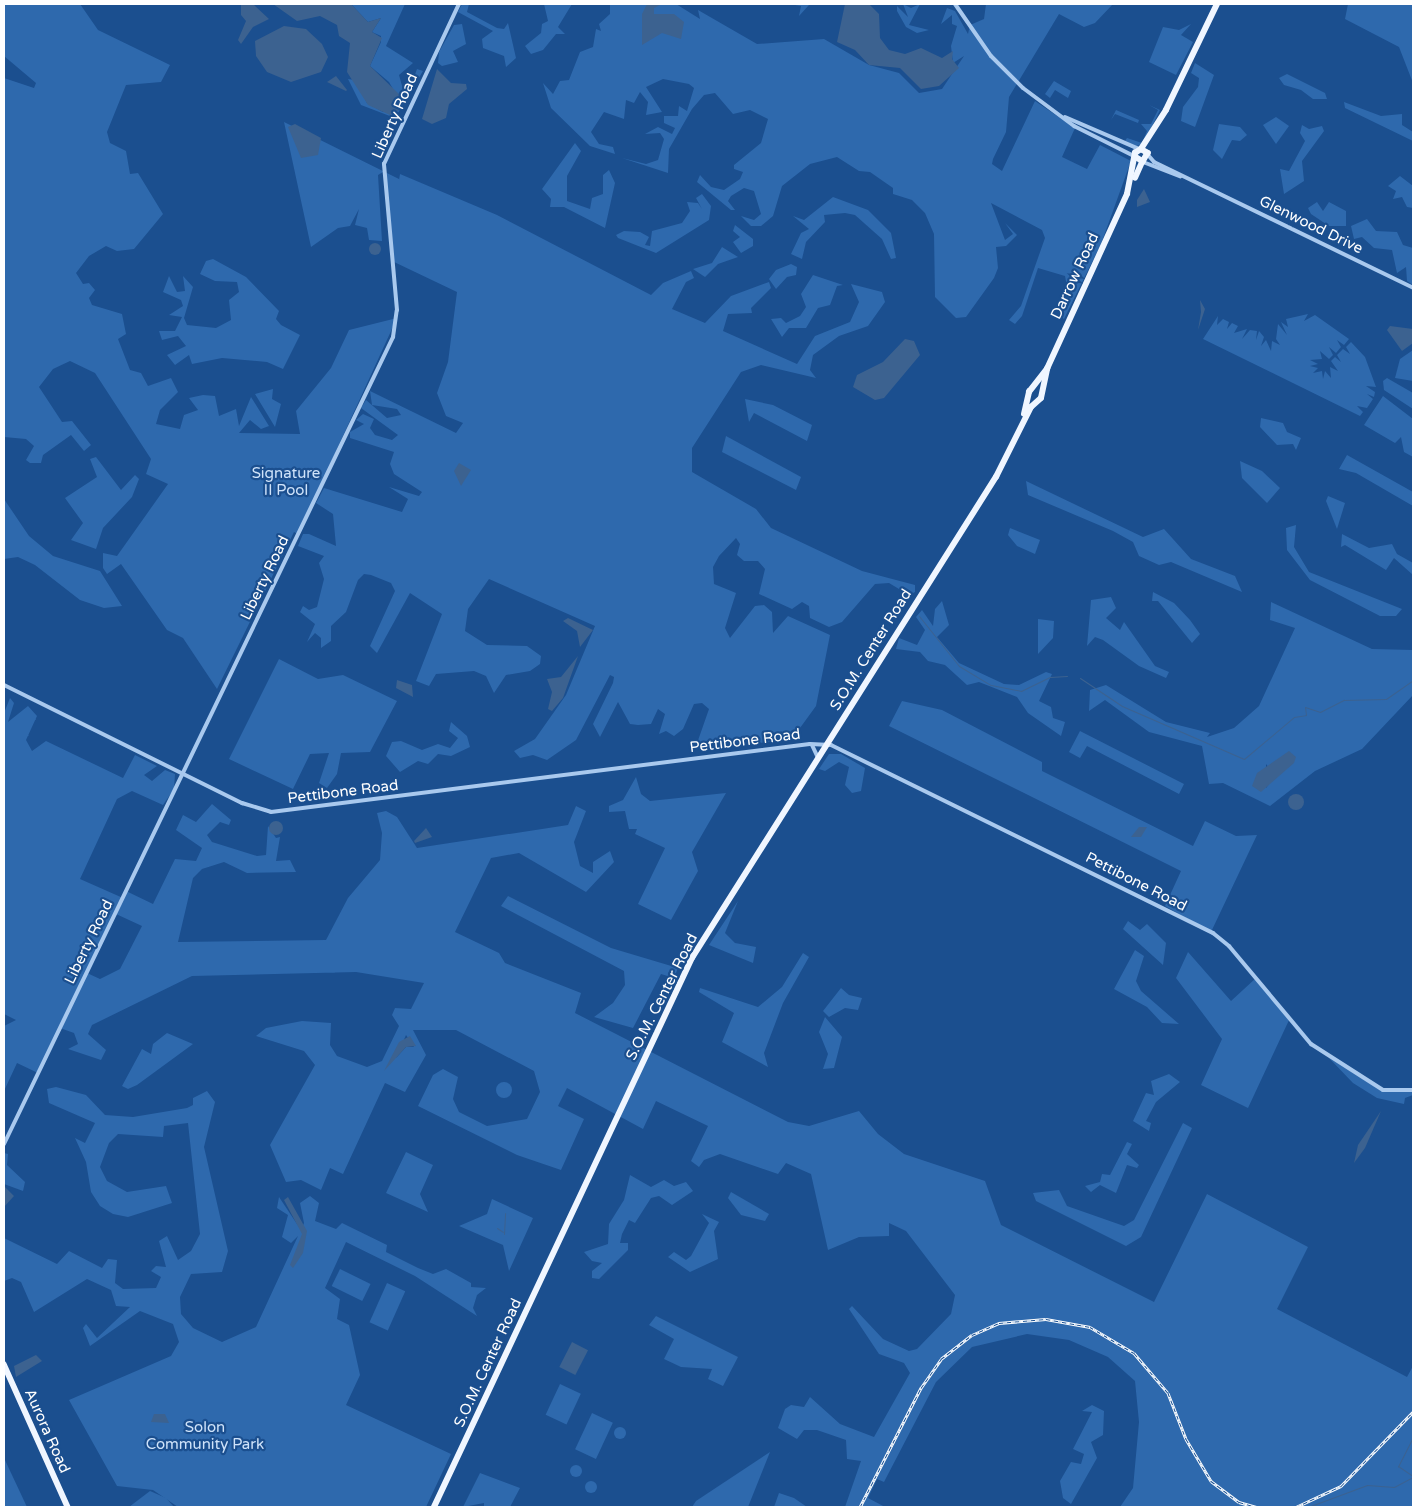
<!DOCTYPE html>
<style>
body{margin:0}
#map{position:relative;width:1417px;height:1511px;overflow:hidden;background:#1b4f8f;font-family:"Varela Round",sans-serif}
div>[style]{position:absolute}
[style*='--x']{left:calc(var(--x)*1px);top:calc(var(--y)*1px);width:calc(var(--w)*1px);rotate:calc(var(--a)*1deg)}
.green>*{inset:0;background:#2e69ad;transform-origin:0 0}
.round{border-radius:50%}
.water>*{inset:0;background:#3c6290;transform-origin:0 0}
.stream>*{height:1px;margin:-0.5px;padding:0 0.5px;transform-origin:0.5px;border-radius:0.5px;background:#3c6290}
.tertiary>*{height:4px;margin:-2px;padding:0 2px;transform-origin:2px;border-radius:2px;background:#a9c9ee}
.primary>*{height:5.5px;margin:-2.75px;padding:0 2.75px;transform-origin:2.75px;border-radius:2.75px;background:#f0f6ff}
.rail>*{height:3px;margin-top:-1.5px;transform-origin:0;background:repeating-linear-gradient(90deg,#1b4f8f 0 4px,#fff 0 8px);box-sizing:border-box;border-block:1px solid #fff}
span{translate:-50% -50%;white-space:nowrap;text-align:center;line-height:1.15;-webkit-text-stroke:4.5px #1b4f8f;paint-order:stroke}
.street-label{font-size:15px;color:#fff}
.park-label{font-size:15px;color:#cfe3fa}
.frame{position:absolute;inset:0;border:5px solid #fff;pointer-events:none}
</style>
<div id="map">
<div class="green">
<i style="clip-path:polygon(4px 4px,80px 4px,98px 30px,170px 65px,161px 82px,126px 85px,107px 132px,110px 143px,126px 151px,130px 174px,138px 173px,163px 214px,134px 249px,117px 251px,106px 246px,89px 256px,76px 273px,83px 284px,89px 283px,95px 290px,89px 298px,92px 305px,122px 314px,126px 334px,118px 339px,130px 370px,141px 373px,148px 386px,171px 378px,178px 392px,160px 410px,156px 424px,180px 429px,184px 415px,198px 410px,189px 398px,203px 395px,215px 396px,219px 416px,236px 409px,239px 426px,251px 397px,269px 426px,261px 429px,250px 420px,239px 433px,300px 434px,296px 411px,331px 368px,349px 330px,397px 318px,298px 534px,294px 532px,217px 689px,183px 638px,167px 630px,121px 564px,107px 574px,103px 568px,103px 553px,117px 556px,168px 484px,146px 474px,151px 459px,95px 373px,70px 361px,53px 369px,39px 387px,62px 422px,72px 421px,91px 445px,84px 451px,71px 435px,43px 455px,41px 463px,30px 463px,26px 460px,34px 446px,26px 439px,4px 437px,4px 78px,34px 88px,36px 83px,4px 56px)"></i>
<i style="clip-path:polygon(351px 4px,405px 4px,386px 46px,413px 63px,399px 75px,406px 100px,417px 69px,423px 71px,395px 118px,361px 105px,348px 79px,355px 80px,367px 103px,383px 112px,398px 111px,401px 103px,389px 82px,370px 66px,381px 42px,381px 36px,372px 32px,381px 18px,368px 22px)"></i>
<i style="clip-path:polygon(462px 4px,469px 4px,467px 12px,497px 28px,504px 29px,508px 23px,516px 58px,506px 67px,504px 56px,483px 48px,482px 39px,493px 31px,458px 12px)"></i>
<i style="clip-path:polygon(544px 4px,572px 4px,558px 27px,565px 34px,556px 34px,543px 50px,531px 54px,525px 46px,541px 33px,542px 24px,548px 21px)"></i>
<i style="clip-path:polygon(610px 4px,676px 4px,700px 19px,698px 10px,757px 44px,824px 39px,869px 65px,899px 73px,919px 93px,942px 89px,964px 56px,953px 63px,951px 46px,957px 26px,952px 24px,952px 15px,941px 24px,947px 8px,955px 11px,968px 34px,970px 25px,984px 19px,986px 4px,1113px 4px,1095px 23px,1084px 27px,1059px 14px,1009px 97px,1006px 132px,993px 159px,992px 164px,1002px 171px,1035px 101px,1075px 128px,1062px 157px,1087px 169px,1100px 145px,1131px 161px,1101px 244px,1064px 319px,1059px 315px,1068px 292px,1065px 276px,1038px 268px,1022px 316px,1015px 324px,1009px 320px,1021px 306px,1045px 238px,1042px 230px,991px 203px,1005px 240px,1013px 234px,1005px 223px,1017px 235px,1006px 246px,996px 247px,998px 268px,994px 278px,966px 317px,956px 318px,935px 297px,934px 234px,925px 213px,912px 200px,893px 194px,893px 188px,870px 172px,859px 171px,837px 157px,810px 164px,782px 186px,773px 216px,761px 226px,751px 226px,741px 216px,754px 220px,761px 214px,754px 191px,744px 188px,731px 196px,728px 201px,735px 210px,731px 210px,697px 182px,700px 175px,711px 187px,724px 190px,740px 179px,743px 172px,734px 169px,734px 165px,761px 143px,768px 119px,750px 110px,733px 114px,715px 93px,704px 95px,692px 109px,669px 149px,668px 173px,622px 158px,646px 164px,658px 160px,664px 139px,660px 133px,645px 134px,658px 127px,672px 134px,675px 128px,664px 123px,664px 116px,678px 116px,679px 106px,687px 111px,694px 88px,689px 84px,663px 79px,646px 87px,662px 112px,646px 115px,648px 102px,640px 92px,634px 103px,626px 100px,624px 119px,604px 112px,591px 132px,599px 144px,613px 147px,615px 154px,590px 146px,551px 108px,543px 83px,553px 94px,560px 81px,569px 80px,580px 52px,593px 47px,596px 29px,601px 31px,599px 24px,610px 14px)"></i>
<i style="clip-path:polygon(789px 4px,808px 4px,809px 5px,799px 16px,801px 6px)"></i>
<i style="clip-path:polygon(903px 4px,911px 8px,920px 4px,909px 25px,929px 30px,917px 33px,906px 27px,897px 11px,897px 6px,908px 17px)"></i>
<i style="clip-path:polygon(1348px 4px,1413px 4px,1413px 83px,1399px 47px,1345px 19px)"></i>
<i style="clip-path:polygon(462px 24px,466px 44px,453px 51px,458px 62px,442px 66px,438px 63px,439px 52px,454px 25px)"></i>
<i style="clip-path:polygon(1191px 24px,1181px 35px,1193px 42px,1176px 75px,1149px 62px,1163px 27px,1179px 30px)"></i>
<i style="clip-path:polygon(1195px 63px,1214px 75px,1195px 127px,1181px 121px,1183px 107px,1198px 87px,1199px 78px,1191px 73px)"></i>
<i style="clip-path:polygon(1287px 74px,1325px 93px,1327px 99px,1313px 99px,1301px 90px,1284px 85px,1279px 78px)"></i>
<i style="clip-path:polygon(1054px 81px,1071px 91px,1068px 98px,1055px 90px,1050px 98px,1045px 94px)"></i>
<i style="clip-path:polygon(1344px 102px,1381px 116px,1402px 114px,1402px 125px,1413px 132px,1413px 141px,1345px 108px)"></i>
<i style="clip-path:polygon(1149px 105px,1160px 110px,1144px 143px,1137px 146px,1125px 141px,1127px 138px,1142px 143px,1147px 131px,1141px 124px,1151px 124px,1158px 110px)"></i>
<i style="clip-path:polygon(1116px 110px,1139px 120px,1138px 123px,1115px 114px,1111px 120px)"></i>
<i style="clip-path:polygon(1276px 117px,1289px 126px,1276px 144px,1263px 125px)"></i>
<i style="clip-path:polygon(284px 122px,399px 179px,399px 180px,400px 174px,497px 215px,651px 295px,663px 283px,691px 271px,694px 278px,686px 282px,672px 309px,705px 323px,731px 296px,769px 282px,771px 288px,751px 308px,752px 313px,728px 314px,723px 331px,797px 364px,815px 336px,850px 322px,859px 302px,851px 284px,882px 292px,885px 302px,868px 326px,839px 336px,813px 355px,810px 370px,816px 378px,761px 365px,741px 372px,692px 448px,692px 472px,756px 509px,771px 528px,862px 571px,915px 585px,915px 592px,909px 595px,889px 583px,875px 584px,842px 622px,829px 627px,810px 618px,809px 606px,802px 602px,792px 609px,759px 594px,765px 569px,758px 561px,744px 561px,737px 555px,740px 544px,736px 538px,719px 556px,713px 567px,714px 584px,736px 593px,725px 628px,730px 638px,755px 606px,764px 605px,772px 612px,773px 633px,788px 616px,830px 635px,816px 706px,792px 739px,781px 731px,770px 742px,695px 749px,709px 709px,702px 703px,694px 704px,683px 729px,674px 736px,666px 731px,659px 734px,665px 714px,658px 709px,651px 724px,638px 725px,630px 724px,618px 702px,600px 737px,593px 724px,613px 683px,614px 677px,610px 675px,576px 740px,547px 760px,533px 755px,520px 758px,514px 751px,535px 739px,566px 695px,595px 626px,489px 579px,468px 609px,465px 631px,487px 645px,527px 646px,541px 656px,540px 664px,530px 671px,506px 675px,494px 693px,486px 676px,474px 671px,436px 674px,429px 686px,416px 681px,442px 614px,410px 593px,377px 653px,370px 646px,395px 591px,391px 583px,371px 575px,364px 574px,358px 580px,346px 612px,331px 626px,331px 641px,321px 648px,321px 638px,315px 633px,307px 642px,315px 624px,300px 612px,303px 606px,309px 610px,317px 607px,324px 579px,319px 563px,324px 556px,298px 546px,303px 534px,309px 534px,336px 546px,333px 514px,316px 503px,324px 488px,402px 512px,408px 499px,389px 487px,419px 496px,422px 492px,394px 474px,390px 464px,394px 452px,350px 438px,350px 432px,364px 424px,356px 420px,363px 414px,374px 419px,370px 428px,375px 435px,392px 440px,398px 435px,361px 408px,366px 400px,387px 418px,401px 415px,397px 409px,372px 405px,370px 391px,456px 433px,463px 423px,446px 416px,437px 393px,448px 362px,457px 292px,392px 261px,383px 172px,378px 175px,382px 241px,369px 240px,367px 228px,355px 225px,359px 209px,350px 226px,338px 228px,311px 247px)"></i>
<i style="clip-path:polygon(1219px 124px,1240px 127px,1247px 135px,1240px 141px,1232px 140px,1222px 159px,1213px 150px)"></i>
<i style="clip-path:polygon(1302px 125px,1309px 129px,1322px 126px,1324px 131px,1302px 161px,1304px 181px,1284px 194px,1280px 169px,1289px 171px,1305px 141px,1300px 133px)"></i>
<i style="clip-path:polygon(575px 143px,581px 151px,567px 176px,567px 201px,590px 209px,592px 198px,603px 194px,603px 175px,609px 170px,615px 183px,605px 228px,564px 207px,550px 207px,551px 199px,542px 189px)"></i>
<i style="clip-path:polygon(1400px 176px,1413px 186px,1413px 208px,1407px 207px,1402px 197px,1393px 199px,1396px 191px,1388px 186px)"></i>
<i style="clip-path:polygon(702px 194px,711px 206px,709px 220px,656px 253px,618px 238px,616px 235px,624px 231px,640px 232px,649px 237px,645px 245px,650px 246px,652px 231px,682px 223px,690px 211px,687px 202px,698px 203px,702px 209px,696px 198px)"></i>
<i style="clip-path:polygon(833px 197px,868px 210px,891px 233px,896px 258px,891px 259px,882px 239px,855px 215px,845px 213px,824px 215px,825px 222px,806px 242px,802px 259px,791px 254px,801px 233px,809px 229px,793px 216px,804px 220px)"></i>
<i style="clip-path:polygon(1317px 202px,1323px 211px,1329px 202px,1346px 211px,1346px 226px,1329px 226px,1311px 214px,1308px 208px)"></i>
<i style="clip-path:polygon(1367px 219px,1376px 231px,1397px 232px,1403px 245px,1413px 248px,1413px 285px,1407px 281px,1406px 267px,1397px 273px,1392px 250px,1374px 248px,1362px 237px,1354px 239px,1351px 226px)"></i>
<i style="clip-path:polygon(735px 225px,753px 239px,753px 246px,741px 253px,733px 242px,740px 237px,733px 231px)"></i>
<i style="clip-path:polygon(722px 247px,738px 257px,718px 264px,705px 277px,693px 269px,712px 263px)"></i>
<i style="clip-path:polygon(213px 259px,246px 277px,279px 311px,276px 319px,281px 325px,300px 335px,283px 369px,267px 362px,222px 358px,192px 364px,189px 355px,175px 365px,167px 355px,186px 346px,178px 336px,162px 340px,159px 331px,175px 331px,182px 317px,169px 315px,183px 306px,181px 300px,163px 292px,169px 276px,177px 292px,185px 291px,183px 276px,193px 287px,184px 318px,187px 325px,216px 328px,231px 320px,229px 300px,239px 292px,237px 282px,215px 281px,200px 274px,206px 261px)"></i>
<i style="clip-path:polygon(791px 264px,797px 267px,796px 275px,787px 277px,776px 289px,769px 279px,776px 270px)"></i>
<i style="clip-path:polygon(813px 275px,843px 285px,837px 286px,830px 305px,818px 308px,806px 328px,789px 328px,782px 337px,771px 319px,781px 318px,786px 323px,800px 316px,806px 307px,801px 294px)"></i>
<i style="clip-path:polygon(1308px 314px,1304px 321px,1315px 315px,1349px 339px,1344px 345px,1337px 340px,1341px 347px,1336px 353px,1329px 347px,1333px 355px,1329px 359px,1320px 351px,1322px 359px,1310px 360px,1318px 364px,1310px 366px,1318px 368px,1313px 373px,1322px 371px,1323px 379px,1325px 371px,1331px 378px,1330px 367px,1338px 371px,1331px 361px,1335px 357px,1341px 362px,1337px 355px,1343px 349px,1350px 354px,1346px 347px,1351px 342px,1365px 357px,1376px 387px,1366px 386px,1375px 392px,1374px 397px,1367px 394px,1373px 399px,1367px 408px,1357px 406px,1363px 412px,1360px 416px,1203px 339px,1218px 316px,1217px 325px,1223px 319px,1229px 322px,1227px 329px,1232px 323px,1238px 326px,1234px 333px,1247px 329px,1242px 339px,1250px 330px,1257px 331px,1256px 340px,1259px 331px,1264px 337px,1261px 346px,1266px 340px,1271px 351px,1272px 341px,1280px 345px,1276px 339px,1278px 324px,1287px 335px,1281px 322px,1288px 327px,1286px 319px)"></i>
<i style="clip-path:polygon(1413px 350px,1413px 381px,1395px 378px,1400px 359px)"></i>
<i style="clip-path:polygon(1387px 378px,1413px 393px,1413px 409px,1384px 390px,1383px 381px)"></i>
<i style="clip-path:polygon(273px 389px,272px 399px,281px 404px,275px 427px,255px 394px)"></i>
<i style="clip-path:polygon(1383px 396px,1413px 419px,1413px 457px,1404px 452px,1401px 437px,1395px 443px,1364px 425px)"></i>
<i style="clip-path:polygon(745px 399px,773px 405px,812px 425px,807px 441px,754px 413px,749px 422px)"></i>
<i style="clip-path:polygon(1261px 418px,1283px 423px,1287px 432px,1301px 438px,1296px 450px,1293px 444px,1277px 445px,1260px 427px)"></i>
<i style="clip-path:polygon(726px 436px,801px 477px,796px 490px,722px 452px)"></i>
<i style="clip-path:polygon(1347px 455px,1413px 492px,1413px 506px,1356px 473px,1339px 469px)"></i>
<i style="clip-path:polygon(96px 457px,121px 490px,135px 475px,139px 479px,132px 497px,103px 528px,96px 549px,71px 540px,83px 523px,65px 498px,97px 477px,90px 459px)"></i>
<i style="clip-path:polygon(1240px 461px,1262px 471px,1280px 488px,1267px 503px,1242px 478px)"></i>
<i style="clip-path:polygon(1026px 481px,1143px 537px,1164px 529px,1191px 559px,1235px 576px,1242px 592px,1171px 562px,1159px 565px,1139px 556px,1133px 542px,1113px 531px,1028px 495px)"></i>
<i style="clip-path:polygon(1328px 496px,1345px 503px,1337px 529px,1326px 501px)"></i>
<i style="clip-path:polygon(4px 499px,29px 536px,53px 556px,100px 571px,122px 606px,104px 608px,80px 600px,35px 565px,18px 557px,4px 559px)"></i>
<i style="clip-path:polygon(1296px 525px,1294px 547px,1309px 572px,1402px 609px,1396px 616px,1380px 616px,1310px 580px,1287px 550px,1286px 528px)"></i>
<i style="clip-path:polygon(1010px 528px,1040px 540px,1035px 554px,1017px 546px,1008px 535px)"></i>
<i style="clip-path:polygon(1342px 534px,1369px 548px,1392px 544px,1397px 554px,1413px 563px,1413px 575px,1394px 558px,1386px 570px,1345px 545px,1341px 547px)"></i>
<i style="clip-path:polygon(1153px 592px,1174px 603px,1190px 620px,1200px 634px,1192px 643px,1158px 601px,1152px 601px)"></i>
<i style="clip-path:polygon(1111px 597px,1116px 608px,1106px 618px,1120px 630px,1124px 622px,1155px 666px,1169px 672px,1166px 678px,1139px 666px,1103px 640px,1095px 637px,1087px 646px,1091px 600px)"></i>
<i style="clip-path:polygon(942px 601px,949px 625px,937px 637px,959px 663px,1004px 684px,1019px 685px,1046px 672px,1052px 674px,1039px 701px,1051px 707px,1053px 718px,1065px 722px,1061px 736px,1028px 713px,1017px 697px,979px 682px,967px 685px,945px 665px,928px 661px,920px 652px,896px 649px,899px 638px,917px 645px,925px 630px,916px 617px,922px 610px,933px 626px,935px 609px)"></i>
<i style="clip-path:polygon(evenodd,1271px 602px,1372px 649px,1413px 650px,1413px 695px,1362px 749px,1315px 771px,1270px 806px,1223px 783px,1209px 784px,1202px 746px,1149px 732px,1105px 700px,1089px 711px,1090px 690px,1106px 685px,1166px 722px,1210px 733px,1207px 737px,1234px 728px,1259px 706px,1295px 628px,1270px 620px,1271px 602px,1266px 764px,1275px 776px,1266px 788px,1266px 764px)"></i>
<i style="clip-path:polygon(1038px 619px,1054px 621px,1053px 638px,1038px 654px)"></i>
<i style="clip-path:polygon(279px 659px,318px 679px,343px 675px,397px 701px,370px 752px,341px 753px,337px 774px,327px 788px,319px 783px,329px 753px,310px 754px,293px 789px,229px 759px)"></i>
<i style="clip-path:polygon(evenodd,10px 698px,14px 703px,8px 722px,28px 706px,37px 716px,26px 740px,32px 751px,46px 741px,123px 778px,135px 755px,157px 766px,144px 775px,152px 781px,165px 770px,175px 774px,174px 789px,163px 805px,132px 791px,117px 799px,80px 879px,123px 898px,126px 891px,153px 904px,175px 859px,196px 861px,202px 848px,176px 830px,183px 815px,196px 822px,212px 804px,231px 820px,229px 825px,220px 822px,207px 835px,212px 842px,257px 856px,266px 855px,268px 826px,276px 838px,280px 837px,276px 861px,290px 860px,296px 872px,247px 873px,224px 862px,202px 869px,193px 878px,178px 942px,326px 940px,348px 898px,380px 860px,382px 833px,377px 813px,386px 811px,397px 817px,417px 848px,568px 825px,576px 806px,586px 811px,574px 842px,580px 866px,593px 873px,593px 862px,610px 851px,614px 862px,586px 892px,519px 853px,491px 858px,455px 932px,499px 953px,505px 963px,581px 993px,575px 1013px,788px 1122px,809px 1126px,859px 1111px,878px 1134px,904px 1154px,985px 1181px,1001px 1225px,1154px 1302px,1207px 1194px,1308px 1247px,1277px 1309px,1407px 1377px,1413px 1366px,1413px 1507px,1120px 1507px,1133px 1488px,1139px 1422px,1135px 1381px,1108px 1357px,1069px 1340px,1027px 1334px,972px 1347px,936px 1382px,884px 1482px,877px 1479px,868px 1498px,885px 1507px,845px 1507px,861px 1461px,847px 1459px,846px 1440px,817px 1430px,804px 1430px,797px 1439px,778px 1428px,785px 1409px,791px 1405px,804px 1407px,810px 1397px,840px 1424px,874px 1437px,910px 1373px,904px 1363px,879px 1354px,849px 1309px,852px 1306px,883px 1339px,909px 1351px,917px 1349px,951px 1314px,955px 1295px,906px 1231px,889px 1223px,889px 1236px,859px 1237px,828px 1250px,811px 1174px,786px 1163px,778px 1174px,720px 1154px,704px 1160px,699px 1167px,691px 1161px,708px 1126px,656px 1101px,643px 1129px,567px 1088px,558px 1106px,584px 1119px,561px 1170px,517px 1155px,418px 1106px,433px 1075px,443px 1069px,458px 1077px,453px 1099px,459px 1112px,487px 1126px,527px 1119px,540px 1092px,534px 1071px,456px 1030px,413px 1030px,426px 1055px,405px 1092px,385px 1083px,343px 1174px,330px 1168px,321px 1190px,301px 1180px,286px 1182px,270px 1145px,315px 1065px,304px 1051px,256px 1036px,266px 1028px,302px 1021px,331px 1023px,330px 1045px,337px 1056px,367px 1067px,382px 1061px,399px 1026px,392px 1015px,395px 1008px,411px 1009px,424px 983px,356px 972px,192px 976px,92px 1025px,88px 1034px,106px 1050px,101px 1060px,68px 1049px,78px 1044px,74px 1033px,60px 1028px,38px 1073px,17px 1063px,4px 1091px,4px 1026px,16px 1020px,4px 1014px,4px 713px,10px 698px,116px 914px,142px 926px,120px 969px,100px 979px,87px 973px,116px 914px,10px 698px,406px 1035px,414px 1047px,406px 1047px,396px 1058px,406px 1035px)"></i>
<i style="clip-path:polygon(902px 701px,942px 710px,1042px 762px,1042px 771px,1193px 846px,1205px 821px,1236px 836px,1257px 835px,1211px 932px,1165px 906px,1181px 871px,889px 726px)"></i>
<i style="clip-path:polygon(451px 722px,467px 736px,470px 747px,451px 756px,438px 754px,428px 764px,418px 761px,400px 772px,386px 756px,392px 742px,401px 741px,422px 750px,438px 744px,450px 748px,458px 738px,449px 731px)"></i>
<i style="clip-path:polygon(1080px 731px,1184px 784px,1179px 794px,1087px 746px,1080px 758px,1069px 752px)"></i>
<i style="clip-path:polygon(829px 754px,841px 754px,865px 768px,861px 791px,852px 793px,845px 785px,849px 767px,839px 762px,825px 771px,819px 769px)"></i>
<i style="clip-path:polygon(636px 777px,641px 794px,650px 801px,726px 793px,692px 852px,698px 871px,671px 920px,638px 904px,665px 848px,635px 834px,637px 829px,629px 829px,625px 811px,609px 812px,609px 806px,623px 800px)"></i>
<i style="clip-path:polygon(508px 896px,611px 948px,678px 968px,674px 978px,661px 974px,633px 1028px,594px 1017px,613px 1003px,625px 985px,624px 971px,501px 906px)"></i>
<i style="clip-path:polygon(738px 901px,725px 933px,735px 943px,756px 947px,753px 963px,709px 945px)"></i>
<i style="clip-path:polygon(1128px 921px,1140px 930px,1147px 924px,1166px 943px,1163px 965px,1123px 929px)"></i>
<i style="clip-path:polygon(1135px 950px,1144px 956px,1136px 981px,1141px 991px,1179px 1024px,1162px 1023px,1147px 1007px,1114px 989px)"></i>
<i style="clip-path:polygon(1188px 952px,1231px 1001px,1256px 978px,1290px 1018px,1248px 1108px,1201px 1085px,1222px 1039px,1176px 978px)"></i>
<i style="clip-path:polygon(803px 953px,809px 957px,783px 1003px,764px 1053px,768px 1067px,722px 1042px,734px 1013px,699px 992px,700px 988px,758px 1007px,782px 987px)"></i>
<i style="clip-path:polygon(841px 988px,849px 995px,862px 998px,858px 1010px,845px 1008px,829px 1017px,823px 1011px)"></i>
<i style="clip-path:polygon(825px 1017px,842px 1037px,834px 1068px,823px 1069px,828px 1054px,819px 1032px)"></i>
<i style="clip-path:polygon(167px 1033px,193px 1044px,137px 1085px,128px 1089px,122px 1086px,142px 1049px,151px 1054px,153px 1044px)"></i>
<i style="clip-path:polygon(1329px 1058px,1382px 1091px,1413px 1090px,1413px 1095px,1405px 1098px,1404px 1104px,1377px 1098px,1353px 1083px)"></i>
<i style="clip-path:polygon(1169px 1074px,1180px 1082px,1156px 1102px,1146px 1121px,1151px 1123px,1149px 1131px,1133px 1121px,1146px 1093px,1154px 1095px,1151px 1081px)"></i>
<i class="round" style="left:496px;top:1082px;width:16px;height:16px"></i>
<i style="clip-path:polygon(56px 1087px,86px 1095px,105px 1115px,133px 1117px,187px 1108px,193px 1105px,193px 1098px,207px 1091px,215px 1102px,204px 1147px,228px 1251px,222px 1272px,191px 1274px,180px 1297px,181px 1314px,193px 1328px,222px 1342px,256px 1327px,298px 1236px,291px 1243px,282px 1237px,288px 1215px,277px 1208px,279px 1197px,301px 1230px,304px 1223px,300px 1203px,310px 1196px,319px 1203px,315px 1221px,336px 1229px,342px 1223px,387px 1245px,386px 1252px,418px 1268px,433px 1274px,446px 1269px,471px 1283px,471px 1287px,486px 1288px,477px 1295px,473px 1308px,477px 1316px,415px 1276px,346px 1242px,325px 1288px,340px 1299px,337px 1319px,349px 1325px,360px 1375px,346px 1405px,451px 1454px,426px 1507px,178px 1507px,153px 1490px,117px 1486px,69px 1400px,171px 1356px,179px 1342px,173px 1324px,140px 1311px,90px 1346px,83px 1328px,86px 1324px,97px 1338px,130px 1307px,116px 1306px,111px 1290px,87px 1279px,34px 1312px,21px 1282px,12px 1278px,4px 1281px,4px 1238px,57px 1264px,69px 1251px,102px 1268px,108px 1259px,117px 1260px,115px 1283px,123px 1289px,156px 1288px,161px 1277px,151px 1271px,156px 1266px,166px 1267px,159px 1241px,167px 1236px,178px 1260px,191px 1251px,200px 1234px,188px 1123px,164px 1126px,163px 1137px,118px 1134px,109px 1143px,100px 1167px,107px 1181px,127px 1192px,166px 1186px,172px 1203px,128px 1217px,113px 1214px,100px 1206px,91px 1192px,86px 1162px,75px 1138px,85px 1143px,95px 1123px,49px 1103px,47px 1089px)"></i>
<i style="clip-path:polygon(1183px 1123px,1192px 1128px,1141px 1237px,1126px 1246px,1036px 1201px,1033px 1193px,1059px 1190px,1067px 1206px,1124px 1226px,1134px 1220px)"></i>
<i style="clip-path:polygon(1127px 1142px,1132px 1144px,1127px 1154px,1139px 1165px,1137px 1168px,1127px 1165px,1116px 1193px,1100px 1185px,1091px 1192px,1085px 1186px,1100px 1182px,1102px 1174px,1110px 1175px)"></i>
<i style="clip-path:polygon(406px 1152px,433px 1165px,420px 1194px,428px 1212px,386px 1193px)"></i>
<i style="clip-path:polygon(4px 1153px,8px 1154px,7px 1165px,25px 1182px,23px 1191px,4px 1184px)"></i>
<i style="clip-path:polygon(630px 1175px,651px 1187px,664px 1180px,674px 1186px,686px 1182px,693px 1191px,672px 1205px,659px 1196px,651px 1198px,635px 1223px,629px 1220px,622px 1234px,620px 1243px,628px 1243px,628px 1250px,599px 1279px,592px 1278px,592px 1271px,602px 1263px,592px 1261px,584px 1252px,608px 1244px,609px 1224px,624px 1200px)"></i>
<i style="clip-path:polygon(731px 1192px,769px 1214px,765px 1221px,741px 1215px,728px 1198px)"></i>
<i style="clip-path:polygon(492px 1199px,533px 1218px,509px 1271px,503px 1245px,459px 1226px,487px 1214px)"></i>
<i style="clip-path:polygon(702px 1214px,719px 1222px,714px 1231px,718px 1259px,690px 1272px,668px 1257px,674px 1252px,686px 1260px,691px 1256px,709px 1223px)"></i>
<i style="left:340px;top:1269px;width:34px;height:19px;rotate:26deg"></i>
<i style="left:387px;top:1283px;width:20px;height:43px;rotate:24deg"></i>
<i style="clip-path:polygon(656px 1316px,738px 1357px,723px 1386px,708px 1379px,712px 1369px,681px 1367px,664px 1359px,674px 1339px,649px 1325px)"></i>
<i style="left:560px;top:1384px;width:23px;height:34px;rotate:25deg"></i>
<i style="clip-path:polygon(1092px 1405px,1104px 1411px,1103px 1435px,1091px 1442px,1097px 1458px,1071px 1504px,1063px 1498px,1060px 1481px,1071px 1462px,1081px 1464px,1084px 1454px,1073px 1449px,1092px 1412px,1082px 1411px)"></i>
<i style="left:592px;top:1413px;width:23px;height:40px;rotate:25deg"></i>
<i class="round" style="left:614px;top:1427px;width:12px;height:12px"></i>
<i style="clip-path:polygon(770px 1452px,748px 1507px,692px 1507px,696px 1501px)"></i>
<i style="clip-path:polygon(4px 1458px,27px 1507px,4px 1507px)"></i>
<i class="round" style="left:570px;top:1465px;width:12px;height:12px"></i>
<i style="clip-path:polygon(480px 1473px,520px 1488px,510px 1507px,484px 1507px,484px 1503px,463px 1507px)"></i>
<i class="round" style="left:585px;top:1481px;width:12px;height:12px"></i>
<i style="clip-path:polygon(150px 1491px,166px 1498px,174px 1507px,129px 1507px)"></i>
<i style="clip-path:polygon(779px 1493px,794px 1498px,807px 1507px,774px 1507px)"></i>
</div>
<div class="water">
<i style="clip-path:polygon(241px 4px,253px 4px,269px 19px,253px 27px,241px 44px,238px 40px,246px 21px,241px 15px)"></i>
<i style="clip-path:polygon(273px 4px,351px 4px,368px 22px,381px 18px,372px 32px,382px 38px,370px 66px,401px 96px,398px 111px,390px 115px,368px 105px,347px 72px,350px 43px,339px 36px,337px 25px,320px 16px,297px 21px)"></i>
<i style="clip-path:polygon(647px 4px,662px 4px,654px 8px,654px 14px,674px 14px,684px 22px,681px 39px,662px 33px,642px 45px,642px 14px)"></i>
<i style="clip-path:polygon(845px 4px,869px 4px,879px 14px,880px 38px,889px 50px,905px 54px,921px 48px,942px 58px,953px 51px,952px 59px,959px 68px,939px 86px,921px 89px,900px 68px,869px 65px,855px 50px,837px 42px)"></i>
<i style="clip-path:polygon(284px 26px,306px 29px,322px 44px,328px 57px,321px 72px,291px 82px,267px 72px,256px 56px,255px 41px)"></i>
<i style="clip-path:polygon(437px 69px,451px 83px,466px 84px,467px 89px,449px 104px,446px 118px,432px 124px,422px 119px)"></i>
<i style="clip-path:polygon(336px 76px,347px 90px,346px 91px,327px 82px)"></i>
<i style="clip-path:polygon(295px 124px,321px 138px,318px 155px,301px 158px,288px 127px)"></i>
<i style="clip-path:polygon(1144px 189px,1150px 202px,1137px 207px,1137px 200px)"></i>
<i class="round" style="left:369px;top:243px;width:12px;height:12px"></i>
<i style="clip-path:polygon(1200px 300px,1205px 309px,1198px 330px,1201px 312px)"></i>
<i style="clip-path:polygon(1390px 326px,1413px 329px,1413px 343px,1402px 351px,1387px 330px)"></i>
<i style="clip-path:polygon(905px 339px,914px 341px,920px 355px,884px 398px,875px 400px,853px 387px,857px 375px,883px 362px)"></i>
<i style="clip-path:polygon(459px 463px,471px 470px,461px 486px,454px 471px)"></i>
<i style="clip-path:polygon(568px 618px,593px 630px,580px 647px,577px 631px,563px 621px)"></i>
<i style="clip-path:polygon(578px 656px,563px 698px,552px 711px,548px 709px,552px 692px,547px 679px,561px 677px)"></i>
<i style="clip-path:polygon(397px 680px,412px 685px,413px 697px,396px 688px)"></i>
<i style="clip-path:polygon(1289px 751px,1296px 757px,1294px 763px,1261px 792px,1252px 786px,1257px 773px)"></i>
<i class="round" style="left:1288px;top:794px;width:16px;height:16px"></i>
<i class="round" style="left:269px;top:821px;width:14px;height:14px"></i>
<i style="clip-path:polygon(1139px 827px,1147px 827px,1141px 837px,1131px 837px)"></i>
<i style="clip-path:polygon(426px 828px,432px 837px,415px 843px,414px 841px)"></i>
<i style="clip-path:polygon(410px 1036px,416px 1046px,406px 1047px,384px 1071px,399px 1042px)"></i>
<i style="clip-path:polygon(1381px 1111px,1365px 1148px,1354px 1163px,1358px 1145px)"></i>
<i style="clip-path:polygon(4px 1186px,14px 1196px,4px 1207px,4px 1225px)"></i>
<i style="clip-path:polygon(288px 1197px,307px 1231px,303px 1253px,293px 1268px,290px 1265px,302px 1234px,284px 1200px)"></i>
<i style="left:572px;top:1342px;width:18px;height:28px;rotate:27deg"></i>
<i style="clip-path:polygon(36px 1355px,42px 1361px,16px 1377px,14px 1366px)"></i>
<i style="clip-path:polygon(154px 1414px,165px 1414px,169px 1423px,151px 1422px)"></i>
</div>
<div class="stream">
<i style="--x:919;--y:616;--w:64;--a:51.3"></i>
<i style="--x:959;--y:666;--w:37;--a:31"></i>
<i style="--x:991;--y:685;--w:31;--a:11"></i>
<i style="--x:1021;--y:691;--w:32;--a:-26"></i>
<i style="--x:1050;--y:677;--w:17;--a:-3"></i>
<i style="--x:1080;--y:678;--w:50;--a:33.7"></i>
<i style="--x:1122;--y:706;--w:133;--a:23.5"></i>
<i style="--x:1244;--y:759;--w:65;--a:-40"></i>
<i style="--x:1294;--y:717;--w:12;--a:-9"></i>
<i style="--x:1306;--y:715;--w:8;--a:-97"></i>
<i style="--x:1305;--y:707;--w:16;--a:18"></i>
<i style="--x:1320;--y:712;--w:27;--a:-27"></i>
<i style="--x:1344;--y:700;--w:42;--a:-1.4"></i>
<i style="--x:1386;--y:699;--w:33;--a:-35"></i>
<i style="--x:497;--y:1228;--w:7;--a:34"></i>
<i style="--x:504;--y:1234;--w:21;--a:-87"></i>
<i style="--x:1413;--y:1390;--w:2;--a:90"></i>
<i style="--x:1413;--y:1437;--w:33;--a:117"></i>
<i style="--x:1398;--y:1466;--w:18;--a:34"></i>
<i style="--x:1308;--y:1507;--w:63;--a:-20.4"></i>
<i style="--x:1367;--y:1485;--w:27;--a:4"></i>
<i style="--x:1394;--y:1487;--w:21;--a:-28"></i>
</div>
<div class="tertiary">
<i style="--x:955;--y:4;--w:63;--a:55.3"></i>
<i style="--x:991;--y:56;--w:45;--a:45"></i>
<i style="--x:1023;--y:88;--w:64;--a:36.7"></i>
<i style="--x:1074;--y:126;--w:67;--a:26.6"></i>
<i style="--x:1065;--y:117;--w:81;--a:23.4"></i>
<i style="--x:1148;--y:155;--w:9;--a:49"></i>
<i style="--x:1154;--y:162;--w:288;--a:25.9"></i>
<i style="--x:1143;--y:162;--w:40;--a:21"></i>
<i style="--x:4;--y:685;--w:266;--a:26.4"></i>
<i style="--x:242;--y:803;--w:30;--a:17"></i>
<i style="--x:271;--y:812;--w:543;--a:-7.19"></i>
<i style="--x:810;--y:744;--w:21;--a:3"></i>
<i style="--x:831;--y:745;--w:426;--a:26.2"></i>
<i style="--x:1213;--y:933;--w:21;--a:39"></i>
<i style="--x:1229;--y:946;--w:128;--a:50.1"></i>
<i style="--x:1311;--y:1044;--w:85;--a:32.6"></i>
<i style="--x:1383;--y:1090;--w:30;--a:0"></i>
<i style="--x:812;--y:745;--w:14;--a:65"></i>
<i style="--x:4;--y:1144;--w:896;--a:-64.26"></i>
<i style="--x:393;--y:337;--w:27;--a:-82"></i>
<i style="--x:397;--y:310;--w:147;--a:-95.1"></i>
<i style="--x:384;--y:164;--w:177;--a:-64.9"></i>
</div>
<div class="primary">
<i style="--x:1141;--y:149;--w:46;--a:-57.3"></i>
<i style="--x:1166;--y:110;--w:118;--a:-64.3"></i>
<i style="--x:1135;--y:178;--w:17;--a:-66"></i>
<i style="--x:1024;--y:414;--w:23;--a:-77"></i>
<i style="--x:1029;--y:392;--w:29;--a:-52"></i>
<i style="--x:1047;--y:369;--w:192;--a:-65.4"></i>
<i style="--x:1127;--y:194;--w:42;--a:-79"></i>
<i style="--x:1135;--y:153;--w:7;--a:-34"></i>
<i style="--x:1141;--y:149;--w:8;--a:30"></i>
<i style="--x:1148;--y:153;--w:10;--a:119"></i>
<i style="--x:1143;--y:162;--w:9;--a:-148"></i>
<i style="--x:4;--y:1364;--w:157;--a:65.9"></i>
<i style="--x:434;--y:1507;--w:607;--a:-64.83"></i>
<i style="--x:692;--y:958;--w:569;--a:-57.71"></i>
<i style="--x:996;--y:477;--w:78;--a:-63.4"></i>
<i style="--x:1031;--y:407;--w:13;--a:-42"></i>
<i style="--x:1041;--y:398;--w:30;--a:-78"></i>
</div>
<div class="rail">
<i style="--x:860;--y:1507;--w:134;--a:-62.9"></i>
<i style="--x:921;--y:1388;--w:35;--a:-55"></i>
<i style="--x:941;--y:1359;--w:39;--a:-38"></i>
<i style="--x:972;--y:1335;--w:30;--a:-24"></i>
<i style="--x:999;--y:1323;--w:47;--a:-4.9"></i>
<i style="--x:1046;--y:1319;--w:45;--a:10.3"></i>
<i style="--x:1090;--y:1327;--w:51;--a:30.6"></i>
<i style="--x:1134;--y:1353;--w:52;--a:49.6"></i>
<i style="--x:1168;--y:1393;--w:49;--a:68.6"></i>
<i style="--x:1186;--y:1439;--w:49;--a:59.2"></i>
<i style="--x:1211;--y:1481;--w:35;--a:37"></i>
<i style="--x:1239;--y:1502;--w:19;--a:16"></i>
<i style="--x:1296;--y:1507;--w:50;--a:-25"></i>
<i style="--x:1341;--y:1486;--w:103;--a:-45.8"></i>
</div>
<div class="street-label">
<span style="left:395px;top:116px;rotate:-66deg">Liberty Road</span>
<span style="left:1311px;top:225px;rotate:26deg">Glenwood Drive</span>
<span style="left:1075px;top:276px;rotate:-65deg">Darrow Road</span>
<span style="left:265px;top:578px;rotate:-64deg">Liberty Road</span>
<span style="left:871px;top:650px;rotate:-58deg">S.O.M. Center Road</span>
<span style="left:745px;top:741px;rotate:-7deg">Pettibone Road</span>
<span style="left:343px;top:792px;rotate:-7deg">Pettibone Road</span>
<span style="left:1136px;top:882px;rotate:27deg">Pettibone Road</span>
<span style="left:89px;top:942px;rotate:-64deg">Liberty Road</span>
<span style="left:662px;top:997px;rotate:-63deg">S.O.M. Center Road</span>
<span style="left:488px;top:1363px;rotate:-65deg">S.O.M. Center Road</span>
<span style="left:47px;top:1431px;rotate:66deg">Aurora Road</span>
</div>
<div class="park-label">
<span style="left:286px;top:482px">Signature<br>II Pool</span>
<span style="left:205px;top:1436px">Solon<br>Community Park</span>
</div>
<div class="frame"></div>
</div>
